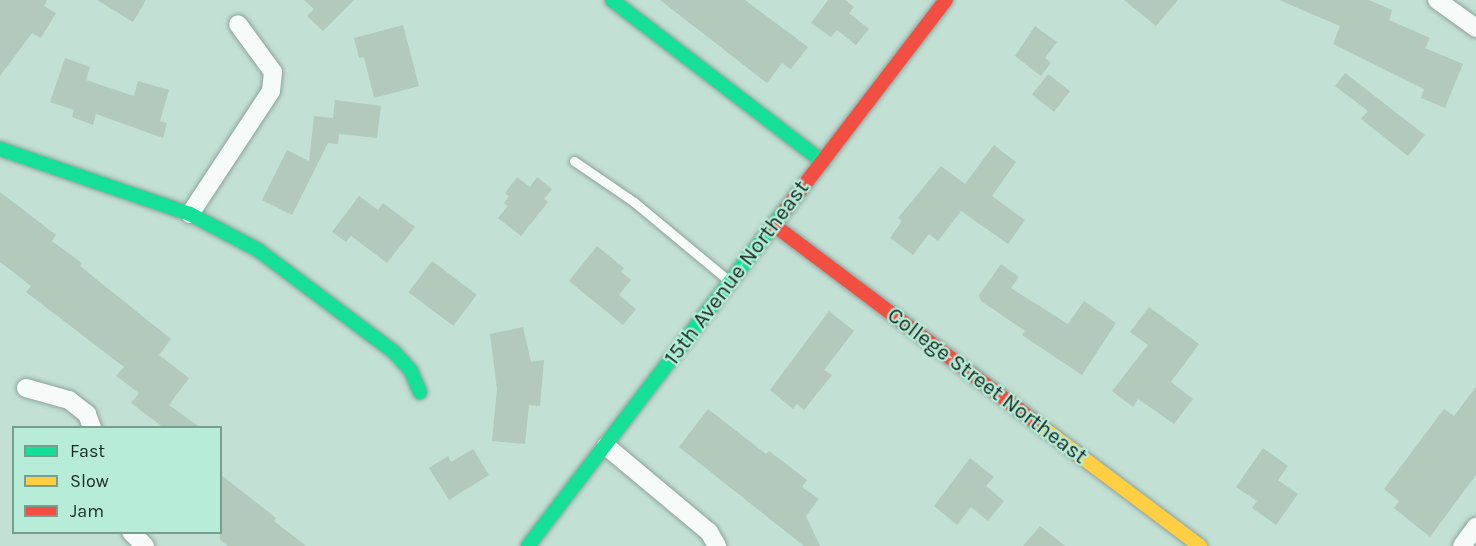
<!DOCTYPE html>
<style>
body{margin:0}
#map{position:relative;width:1476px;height:546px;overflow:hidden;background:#c3e0d5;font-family:Karla,sans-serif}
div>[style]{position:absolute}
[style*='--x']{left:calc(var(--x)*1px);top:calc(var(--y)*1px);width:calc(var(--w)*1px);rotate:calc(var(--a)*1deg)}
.building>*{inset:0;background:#b2c9bc;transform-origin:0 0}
.roads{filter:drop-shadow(0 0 2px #8ba29a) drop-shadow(0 0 2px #8ba29a)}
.lane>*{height:9px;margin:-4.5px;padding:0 4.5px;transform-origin:4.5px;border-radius:4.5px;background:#f6faf9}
.street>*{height:18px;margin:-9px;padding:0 9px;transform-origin:9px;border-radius:9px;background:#f6faf9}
.fast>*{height:14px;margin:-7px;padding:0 7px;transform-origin:7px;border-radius:7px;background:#16e098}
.slow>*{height:14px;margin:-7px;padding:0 7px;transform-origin:7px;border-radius:7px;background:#ffcf43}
.jam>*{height:14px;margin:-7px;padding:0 7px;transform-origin:7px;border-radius:7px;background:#f24e42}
span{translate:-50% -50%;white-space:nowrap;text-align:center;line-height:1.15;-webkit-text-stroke:4.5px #b7ecd8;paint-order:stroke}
.street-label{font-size:22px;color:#162a23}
.legend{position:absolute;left:12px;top:426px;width:210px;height:108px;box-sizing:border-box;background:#b7ecd8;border:2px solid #779e90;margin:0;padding:8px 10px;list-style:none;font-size:18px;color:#162a23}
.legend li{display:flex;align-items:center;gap:12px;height:30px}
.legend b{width:30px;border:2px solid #779e90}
</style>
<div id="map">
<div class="building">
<i style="clip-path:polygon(0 0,47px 0,44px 6px,56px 13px,41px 38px,32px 33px,0 76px)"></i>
<i style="clip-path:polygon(97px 0,146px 0,133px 22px)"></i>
<i style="clip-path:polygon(304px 0,354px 0,323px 31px,307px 16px,314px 9px)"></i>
<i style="clip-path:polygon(660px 0,745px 0,808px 47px,791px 69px,782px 63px,767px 83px)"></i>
<i style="clip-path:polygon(828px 0,845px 0,854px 7px,849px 13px,869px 29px,856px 45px,837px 30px,831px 37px,811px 23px)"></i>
<i style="clip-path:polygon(1124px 0,1178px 0,1156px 26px)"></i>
<i style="clip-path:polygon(1279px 0,1369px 0,1392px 10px,1389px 20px,1430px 38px,1425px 48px,1463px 64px,1445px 108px,1421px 98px,1424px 89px,1333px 44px,1340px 26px)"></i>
<i style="clip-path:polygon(403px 25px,419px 86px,374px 98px,364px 57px,359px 58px,354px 38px)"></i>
<i style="clip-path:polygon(1035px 26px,1057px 42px,1045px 58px,1051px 63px,1041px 76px,1015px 56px)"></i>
<i style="clip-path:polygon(65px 58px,90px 67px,86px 80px,134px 96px,138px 81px,169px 90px,160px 121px,167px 123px,163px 138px,96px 114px,93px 125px,72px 117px,74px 110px,50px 102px)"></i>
<i style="clip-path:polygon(1345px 73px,1425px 135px,1408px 156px,1361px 119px,1368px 111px,1335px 86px)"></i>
<i style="left:1048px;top:74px;width:28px;height:26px;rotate:38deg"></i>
<i style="clip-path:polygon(335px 100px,381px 106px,377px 138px,339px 134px,338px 144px,328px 143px,292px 215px,262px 200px,287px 150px,309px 161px,314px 116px,333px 118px)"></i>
<i style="clip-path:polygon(994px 145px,1016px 162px,992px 196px,1025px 220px,1008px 244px,961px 211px,938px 241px,929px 234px,913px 255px,890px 238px,902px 221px,898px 218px,941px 166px,965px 184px)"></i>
<i style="clip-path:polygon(517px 177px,530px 187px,537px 177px,552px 189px,544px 199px,548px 202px,521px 236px,498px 218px,508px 206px,504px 203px,509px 196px,505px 193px)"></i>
<i style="clip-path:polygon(0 192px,56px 235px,52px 241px,82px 263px,80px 266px,171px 339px,159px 355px,189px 378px,169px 405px,201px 428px,164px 428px,131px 403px,139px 393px,116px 376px,124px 367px,26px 292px,31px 286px,0 262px)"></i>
<i style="clip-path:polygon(359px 196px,378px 210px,383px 203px,415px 227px,387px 263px,351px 236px,346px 242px,332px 232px)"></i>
<i style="clip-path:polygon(597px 246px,624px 268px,621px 272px,631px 280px,619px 295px,636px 309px,623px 325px,569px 281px)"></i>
<i style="left:432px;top:261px;width:56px;height:39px;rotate:37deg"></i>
<i style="clip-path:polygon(1001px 264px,1019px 277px,1011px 288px,1068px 324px,1084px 301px,1116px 323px,1082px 375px,1022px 335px,1025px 331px,981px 301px,979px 295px)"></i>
<i style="clip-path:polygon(1149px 307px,1199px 344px,1171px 382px,1193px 399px,1174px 424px,1138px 399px,1133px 407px,1112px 391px,1148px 345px,1130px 332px)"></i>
<i style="clip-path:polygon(829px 311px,854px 331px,824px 370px,832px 375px,804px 410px,797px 404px,793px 409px,770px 390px)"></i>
<i style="clip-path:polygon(523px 327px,531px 362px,544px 360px,540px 406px,529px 405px,525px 444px,492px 441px,497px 389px,490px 334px)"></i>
<i style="clip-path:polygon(1476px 387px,1476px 475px,1430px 537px,1394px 508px,1399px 501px,1384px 489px,1444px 409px,1454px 416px)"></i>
<i style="clip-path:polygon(708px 409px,766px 454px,769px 451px,807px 480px,802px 487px,819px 499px,806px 516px,820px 546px,804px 546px,679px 447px)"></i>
<i style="clip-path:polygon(1263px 448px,1288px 466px,1278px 480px,1298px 494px,1276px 525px,1252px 508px,1257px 501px,1236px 487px)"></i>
<i style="clip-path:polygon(473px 449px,489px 475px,449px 500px,429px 468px,448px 456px,451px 462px)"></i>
<i style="clip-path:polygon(970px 458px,994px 477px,986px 486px,1004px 501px,988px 521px,971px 507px,957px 525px,934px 506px)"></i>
<i style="clip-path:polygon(220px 474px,276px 518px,274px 521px,306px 546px,228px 546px,220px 540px)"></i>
<i style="clip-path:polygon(1040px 526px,1065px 546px,1023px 546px)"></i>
</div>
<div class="roads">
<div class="lane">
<i style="--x:574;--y:161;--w:73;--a:34.3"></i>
<i style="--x:634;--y:202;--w:124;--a:39.7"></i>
</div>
<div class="street">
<i style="--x:1437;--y:0;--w:48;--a:35.7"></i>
<i style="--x:190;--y:214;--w:147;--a:-56.6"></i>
<i style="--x:271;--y:91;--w:19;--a:-84"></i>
<i style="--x:273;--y:72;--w:59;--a:-126.1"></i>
<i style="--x:26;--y:388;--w:45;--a:15.6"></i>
<i style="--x:69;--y:400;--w:23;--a:38"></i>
<i style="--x:87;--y:414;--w:15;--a:70"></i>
<i style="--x:606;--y:446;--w:134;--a:39.9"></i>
<i style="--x:709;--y:532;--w:16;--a:60"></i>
<i style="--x:131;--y:532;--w:20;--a:45"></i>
<i style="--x:1462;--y:546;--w:24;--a:-54"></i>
</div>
<div class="fast">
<i style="--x:612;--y:0;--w:266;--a:37.5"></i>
<i style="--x:0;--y:149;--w:201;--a:18.9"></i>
<i style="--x:190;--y:214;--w:77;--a:27.9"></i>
<i style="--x:258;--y:250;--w:171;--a:36.9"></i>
<i style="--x:395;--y:353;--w:24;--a:48"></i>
<i style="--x:411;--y:371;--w:23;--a:67"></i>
<i style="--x:528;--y:546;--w:424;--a:-52.6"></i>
</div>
<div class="slow">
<i style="--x:1038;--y:424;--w:203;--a:37"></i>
</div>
<div class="jam">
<i style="--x:786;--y:209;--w:263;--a:-52.6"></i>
<i style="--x:774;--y:225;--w:331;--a:37"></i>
</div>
</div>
<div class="street-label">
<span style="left:737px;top:273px;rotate:-53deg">15th Avenue Northeast</span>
<span style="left:987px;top:386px;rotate:37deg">College Street Northeast</span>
</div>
<ul class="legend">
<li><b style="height:8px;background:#16e098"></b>Fast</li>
<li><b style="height:8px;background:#ffcf43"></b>Slow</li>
<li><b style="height:8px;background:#f24e42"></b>Jam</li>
</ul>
</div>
